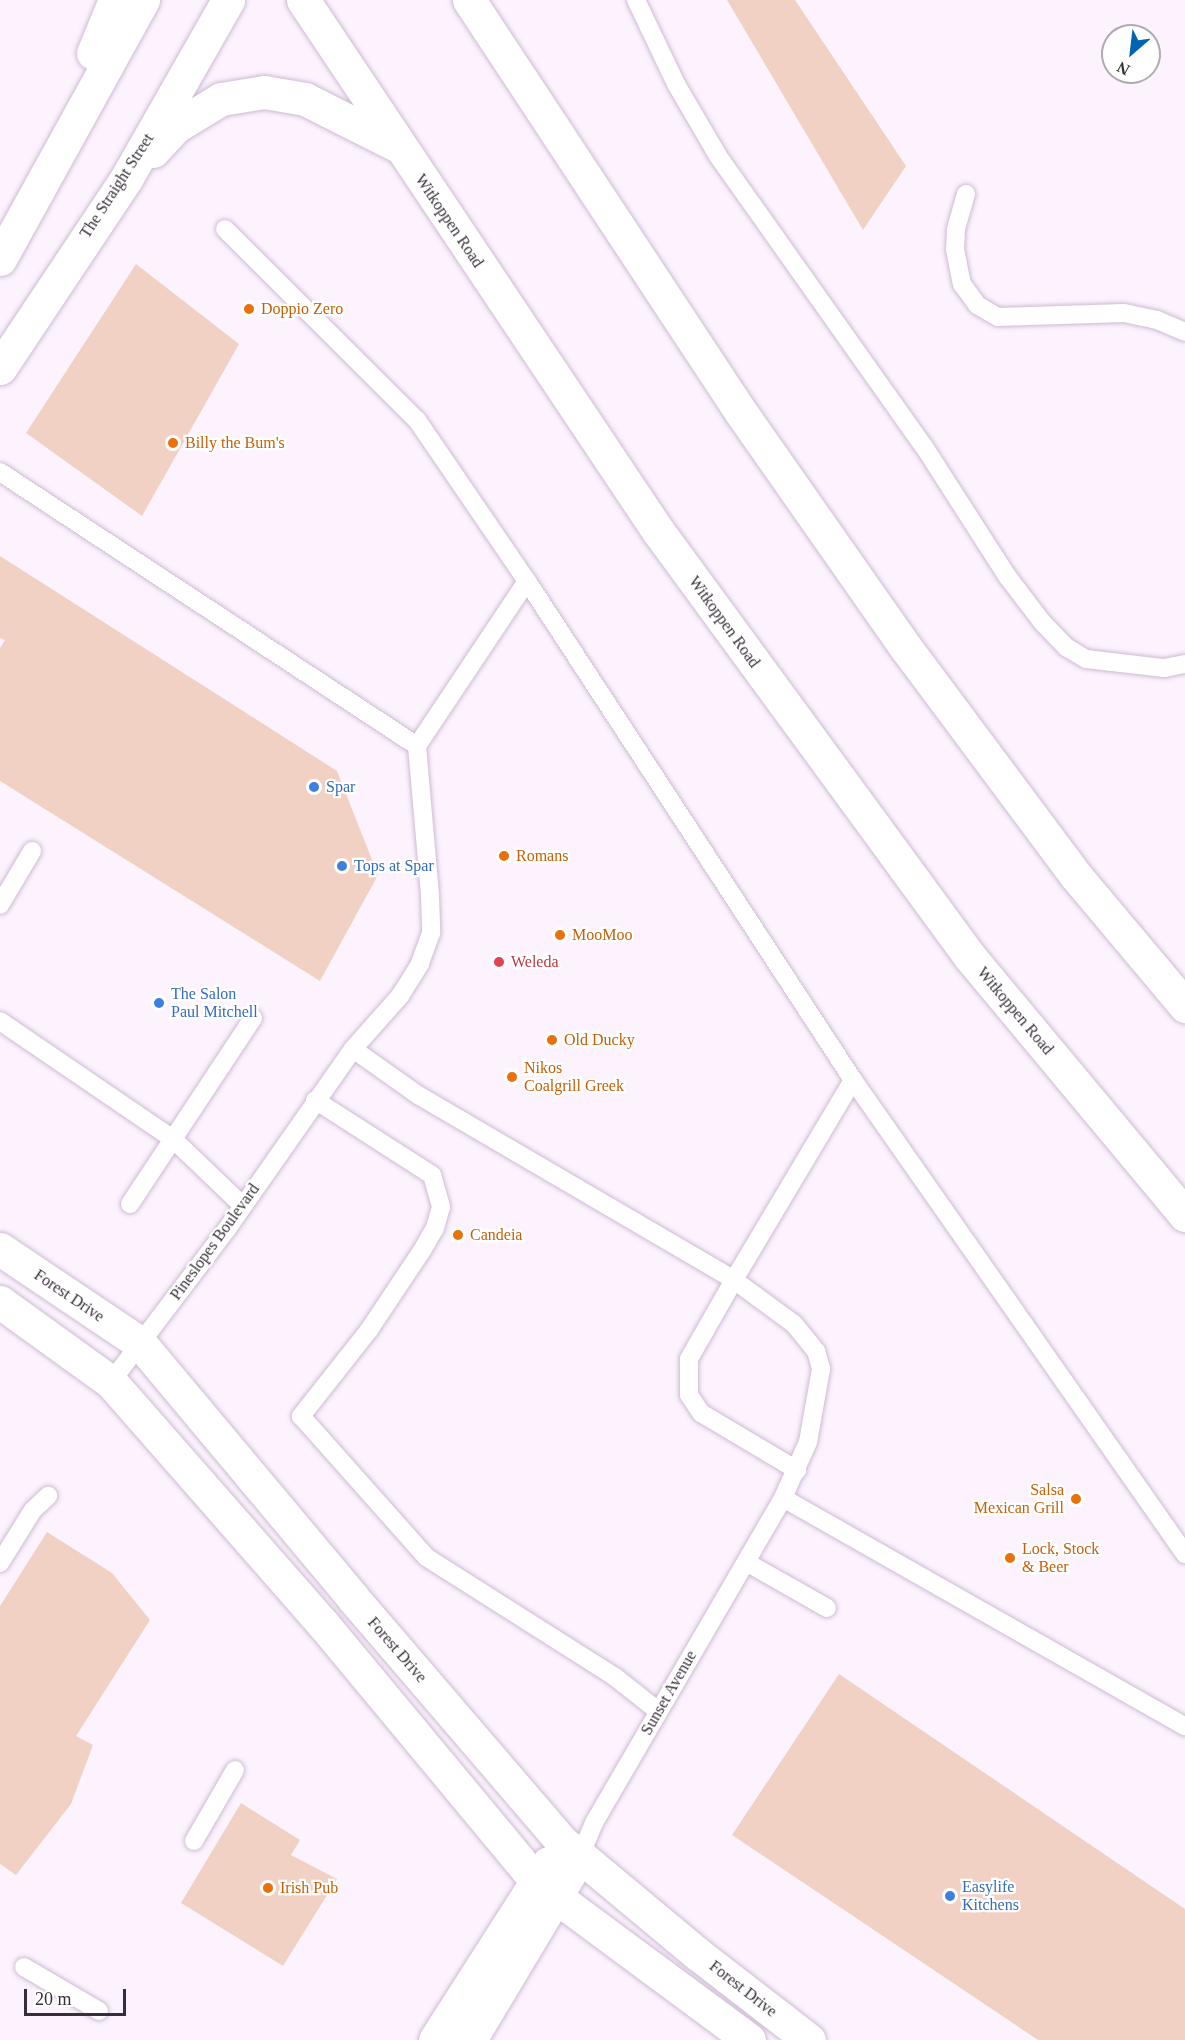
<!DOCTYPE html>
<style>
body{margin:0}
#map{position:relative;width:1185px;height:2040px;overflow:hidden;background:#fcf3fe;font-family:Georgia,serif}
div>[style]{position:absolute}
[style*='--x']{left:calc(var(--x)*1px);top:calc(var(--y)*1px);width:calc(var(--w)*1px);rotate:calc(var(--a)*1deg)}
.building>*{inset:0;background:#f1d1c3}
.roads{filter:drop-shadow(0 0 2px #cfbad3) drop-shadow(0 0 2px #cfbad3)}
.lane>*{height:18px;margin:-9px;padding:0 9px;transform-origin:9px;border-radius:9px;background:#fff}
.street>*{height:33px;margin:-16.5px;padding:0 16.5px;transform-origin:16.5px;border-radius:16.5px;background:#fff}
.secondary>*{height:33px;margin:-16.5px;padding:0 16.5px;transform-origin:16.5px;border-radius:16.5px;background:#fff}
.dots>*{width:16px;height:16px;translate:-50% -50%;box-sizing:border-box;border:3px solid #fff;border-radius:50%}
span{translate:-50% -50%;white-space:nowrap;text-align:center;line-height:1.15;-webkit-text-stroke:4.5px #fff;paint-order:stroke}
.street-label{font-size:16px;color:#362e38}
.food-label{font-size:16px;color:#c56008}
.left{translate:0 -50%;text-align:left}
.right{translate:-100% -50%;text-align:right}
.shop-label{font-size:16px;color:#366cbe}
.health-label{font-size:16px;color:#be3a42}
.north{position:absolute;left:1101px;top:24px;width:60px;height:60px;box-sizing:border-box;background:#fff;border:2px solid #afabaf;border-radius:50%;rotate:208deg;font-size:16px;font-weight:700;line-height:24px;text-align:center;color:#362e38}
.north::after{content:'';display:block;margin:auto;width:21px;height:27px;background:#0064b0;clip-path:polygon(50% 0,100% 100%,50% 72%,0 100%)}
.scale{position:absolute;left:24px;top:1989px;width:102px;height:27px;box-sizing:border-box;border:3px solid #362e38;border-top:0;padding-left:8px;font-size:18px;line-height:21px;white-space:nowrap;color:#362e38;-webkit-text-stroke:4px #fff;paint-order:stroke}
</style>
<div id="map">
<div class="building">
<i style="clip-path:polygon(727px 0,795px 0,906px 166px,863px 230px)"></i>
<i style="clip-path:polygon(136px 264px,239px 344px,142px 516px,26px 433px)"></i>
<i style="clip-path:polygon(0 556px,337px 771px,378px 875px,320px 981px,0 781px,0 648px,5px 640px,0 638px)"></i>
<i style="clip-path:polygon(47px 1532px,112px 1573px,150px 1620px,76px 1736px,93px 1745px,71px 1804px,16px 1875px,0 1864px,0 1606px)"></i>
<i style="clip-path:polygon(839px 1674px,1185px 1909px,1185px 2040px,1038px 2040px,732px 1835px)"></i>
<i style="clip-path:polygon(241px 1803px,300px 1840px,291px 1855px,337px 1879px,283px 1966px,181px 1903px)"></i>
</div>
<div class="roads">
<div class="lane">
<i style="--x:636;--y:0;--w:93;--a:64.5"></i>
<i style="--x:676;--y:84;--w:83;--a:59.7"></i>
<i style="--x:718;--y:156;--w:354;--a:54.7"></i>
<i style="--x:923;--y:445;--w:156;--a:57.3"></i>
<i style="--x:1007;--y:576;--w:58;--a:52.7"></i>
<i style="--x:1042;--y:622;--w:35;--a:46"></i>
<i style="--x:1066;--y:647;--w:23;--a:31"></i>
<i style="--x:1086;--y:659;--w:79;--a:6.6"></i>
<i style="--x:1164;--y:668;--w:21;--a:-11"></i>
<i style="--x:966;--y:194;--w:37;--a:106"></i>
<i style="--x:956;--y:230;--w:19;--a:93"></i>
<i style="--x:955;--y:249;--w:36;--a:79"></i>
<i style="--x:962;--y:284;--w:26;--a:54"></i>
<i style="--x:977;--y:305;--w:24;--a:30"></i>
<i style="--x:998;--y:317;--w:126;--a:-1.8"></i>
<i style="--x:1124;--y:313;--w:34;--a:12"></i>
<i style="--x:1157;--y:320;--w:30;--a:23"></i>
<i style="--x:225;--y:229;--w:271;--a:44.9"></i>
<i style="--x:417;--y:420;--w:195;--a:55.7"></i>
<i style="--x:0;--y:472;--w:499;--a:33.3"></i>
<i style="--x:417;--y:746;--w:151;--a:85"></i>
<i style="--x:430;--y:896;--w:37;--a:88"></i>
<i style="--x:431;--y:933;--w:33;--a:110"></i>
<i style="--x:420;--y:964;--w:38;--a:122"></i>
<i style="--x:400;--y:996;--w:71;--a:131.6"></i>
<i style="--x:353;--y:1049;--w:220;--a:125"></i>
<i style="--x:227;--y:1229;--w:192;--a:127.2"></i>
<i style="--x:417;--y:746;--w:198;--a:-56.3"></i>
<i style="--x:527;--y:581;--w:596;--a:56.84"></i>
<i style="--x:853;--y:1080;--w:233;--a:120.8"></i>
<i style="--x:734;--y:1280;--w:74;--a:36.3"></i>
<i style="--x:794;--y:1324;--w:35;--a:51"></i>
<i style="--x:816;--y:1351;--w:19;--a:74"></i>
<i style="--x:821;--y:1369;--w:74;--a:100.1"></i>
<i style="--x:808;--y:1442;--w:61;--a:114.1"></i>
<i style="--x:783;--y:1498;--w:376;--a:120.2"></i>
<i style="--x:594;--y:1823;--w:36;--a:113"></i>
<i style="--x:0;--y:905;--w:63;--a:-59.3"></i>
<i style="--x:0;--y:1021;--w:209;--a:34.3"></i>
<i style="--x:173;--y:1139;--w:95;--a:43.7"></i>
<i style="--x:353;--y:1049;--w:80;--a:35.3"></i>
<i style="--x:418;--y:1095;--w:366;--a:30.3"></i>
<i style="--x:734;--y:1280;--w:91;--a:119.7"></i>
<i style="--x:689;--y:1359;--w:36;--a:90"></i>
<i style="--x:689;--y:1395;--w:22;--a:56"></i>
<i style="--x:701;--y:1413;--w:112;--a:30.7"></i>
<i style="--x:853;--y:1080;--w:579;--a:54.99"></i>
<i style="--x:315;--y:1100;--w:139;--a:32.7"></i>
<i style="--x:432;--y:1175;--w:33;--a:74"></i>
<i style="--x:441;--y:1207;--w:22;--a:106"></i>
<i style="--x:435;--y:1228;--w:28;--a:120"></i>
<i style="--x:421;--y:1252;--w:94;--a:123.7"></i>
<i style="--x:369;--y:1330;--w:110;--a:128.3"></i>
<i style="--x:301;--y:1416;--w:188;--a:48.4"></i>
<i style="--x:426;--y:1557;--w:224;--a:32.4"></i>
<i style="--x:615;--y:1677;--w:55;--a:38.3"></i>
<i style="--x:130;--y:1204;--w:223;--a:-56.5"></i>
<i style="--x:783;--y:1498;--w:462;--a:29.6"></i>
<i style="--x:746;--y:1562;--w:93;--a:29.6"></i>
<i style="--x:0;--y:1563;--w:62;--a:-58.1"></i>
<i style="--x:33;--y:1510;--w:21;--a:-43"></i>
<i style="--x:194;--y:1841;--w:82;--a:-60"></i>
<i style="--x:24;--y:1967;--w:87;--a:30.4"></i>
</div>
<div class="street">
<i style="--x:580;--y:1856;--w:155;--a:39.8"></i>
<i style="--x:699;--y:1955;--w:139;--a:37.7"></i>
<i style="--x:556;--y:1897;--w:240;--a:36.5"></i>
</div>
<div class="secondary">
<i style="--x:303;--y:0;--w:639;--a:56.24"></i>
<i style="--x:658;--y:531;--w:528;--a:53.78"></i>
<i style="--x:970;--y:957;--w:336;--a:50.2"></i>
<i style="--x:469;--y:0;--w:492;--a:56.6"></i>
<i style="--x:740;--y:411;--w:289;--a:55"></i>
<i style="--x:906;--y:648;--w:284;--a:53.3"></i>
<i style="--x:1076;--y:876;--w:170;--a:50"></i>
<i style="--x:93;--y:53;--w:57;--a:-67.5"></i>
<i style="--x:153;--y:151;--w:33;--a:-47"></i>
<i style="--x:175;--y:127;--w:54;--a:-31.3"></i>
<i style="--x:221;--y:99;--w:44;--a:-9.2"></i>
<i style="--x:264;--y:92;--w:42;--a:9.7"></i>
<i style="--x:305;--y:99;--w:104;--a:26.8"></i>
<i style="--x:0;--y:259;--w:296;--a:-61.1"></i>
<i style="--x:0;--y:368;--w:227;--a:-56.3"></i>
<i style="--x:126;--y:179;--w:206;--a:-60.3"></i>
<i style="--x:0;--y:1249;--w:169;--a:33.9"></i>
<i style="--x:140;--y:1343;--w:332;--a:50.1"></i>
<i style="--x:353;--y:1598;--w:321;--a:49.4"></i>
<i style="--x:562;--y:1842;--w:23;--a:38"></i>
<i style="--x:580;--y:1856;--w:214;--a:120.9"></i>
<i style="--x:0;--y:1302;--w:137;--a:35.8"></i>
<i style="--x:111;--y:1382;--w:322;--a:48.8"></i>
<i style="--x:323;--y:1624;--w:334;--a:50.3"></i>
<i style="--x:536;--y:1881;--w:26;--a:39"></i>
<i style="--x:435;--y:2040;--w:210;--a:-57.4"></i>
</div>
</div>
<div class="dots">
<i style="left:249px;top:309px;background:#e8710a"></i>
<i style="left:173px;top:443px;background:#e8710a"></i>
<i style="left:314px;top:787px;background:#3f7fe0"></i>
<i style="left:504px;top:856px;background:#e8710a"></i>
<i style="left:342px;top:866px;background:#3f7fe0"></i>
<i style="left:560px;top:935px;background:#e8710a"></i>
<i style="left:499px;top:962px;background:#e0444e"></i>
<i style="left:159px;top:1003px;background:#3f7fe0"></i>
<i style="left:552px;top:1040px;background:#e8710a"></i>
<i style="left:512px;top:1077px;background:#e8710a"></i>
<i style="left:458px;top:1235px;background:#e8710a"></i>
<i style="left:1076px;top:1499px;background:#e8710a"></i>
<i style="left:1010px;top:1558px;background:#e8710a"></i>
<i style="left:268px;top:1888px;background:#e8710a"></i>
<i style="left:950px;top:1896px;background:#3f7fe0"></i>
</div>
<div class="street-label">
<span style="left:117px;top:186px;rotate:-57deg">The Straight Street</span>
<span style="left:449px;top:221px;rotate:56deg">Witkoppen Road</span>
<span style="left:724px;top:622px;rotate:54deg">Witkoppen Road</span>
<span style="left:1015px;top:1011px;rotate:50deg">Witkoppen Road</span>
<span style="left:215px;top:1242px;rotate:-54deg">Pineslopes Boulevard</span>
<span style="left:69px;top:1296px;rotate:34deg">Forest Drive</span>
<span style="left:397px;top:1650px;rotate:49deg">Forest Drive</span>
<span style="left:669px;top:1693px;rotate:-60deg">Sunset Avenue</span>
<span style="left:743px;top:1989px;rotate:38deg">Forest Drive</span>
</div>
<div class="food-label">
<span class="left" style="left:261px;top:309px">Doppio Zero</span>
<span class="left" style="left:185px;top:443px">Billy the Bum's</span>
<span class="left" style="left:516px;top:856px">Romans</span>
<span class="left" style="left:572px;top:935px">MooMoo</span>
<span class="left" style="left:564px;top:1040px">Old Ducky</span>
<span class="left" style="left:524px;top:1077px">Nikos<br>Coalgrill Greek</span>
<span class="left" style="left:470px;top:1235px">Candeia</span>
<span class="right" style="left:1064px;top:1499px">Salsa<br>Mexican Grill</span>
<span class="left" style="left:1022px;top:1558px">Lock, Stock<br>&amp; Beer</span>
<span class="left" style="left:280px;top:1888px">Irish Pub</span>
</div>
<div class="shop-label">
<span class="left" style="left:326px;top:787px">Spar</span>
<span class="left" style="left:354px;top:866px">Tops at Spar</span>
<span class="left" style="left:171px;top:1003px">The Salon<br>Paul Mitchell</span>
<span class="left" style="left:962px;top:1896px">Easylife<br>Kitchens</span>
</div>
<div class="health-label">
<span class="left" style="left:511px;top:962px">Weleda</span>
</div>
<div class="north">N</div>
<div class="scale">20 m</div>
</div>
